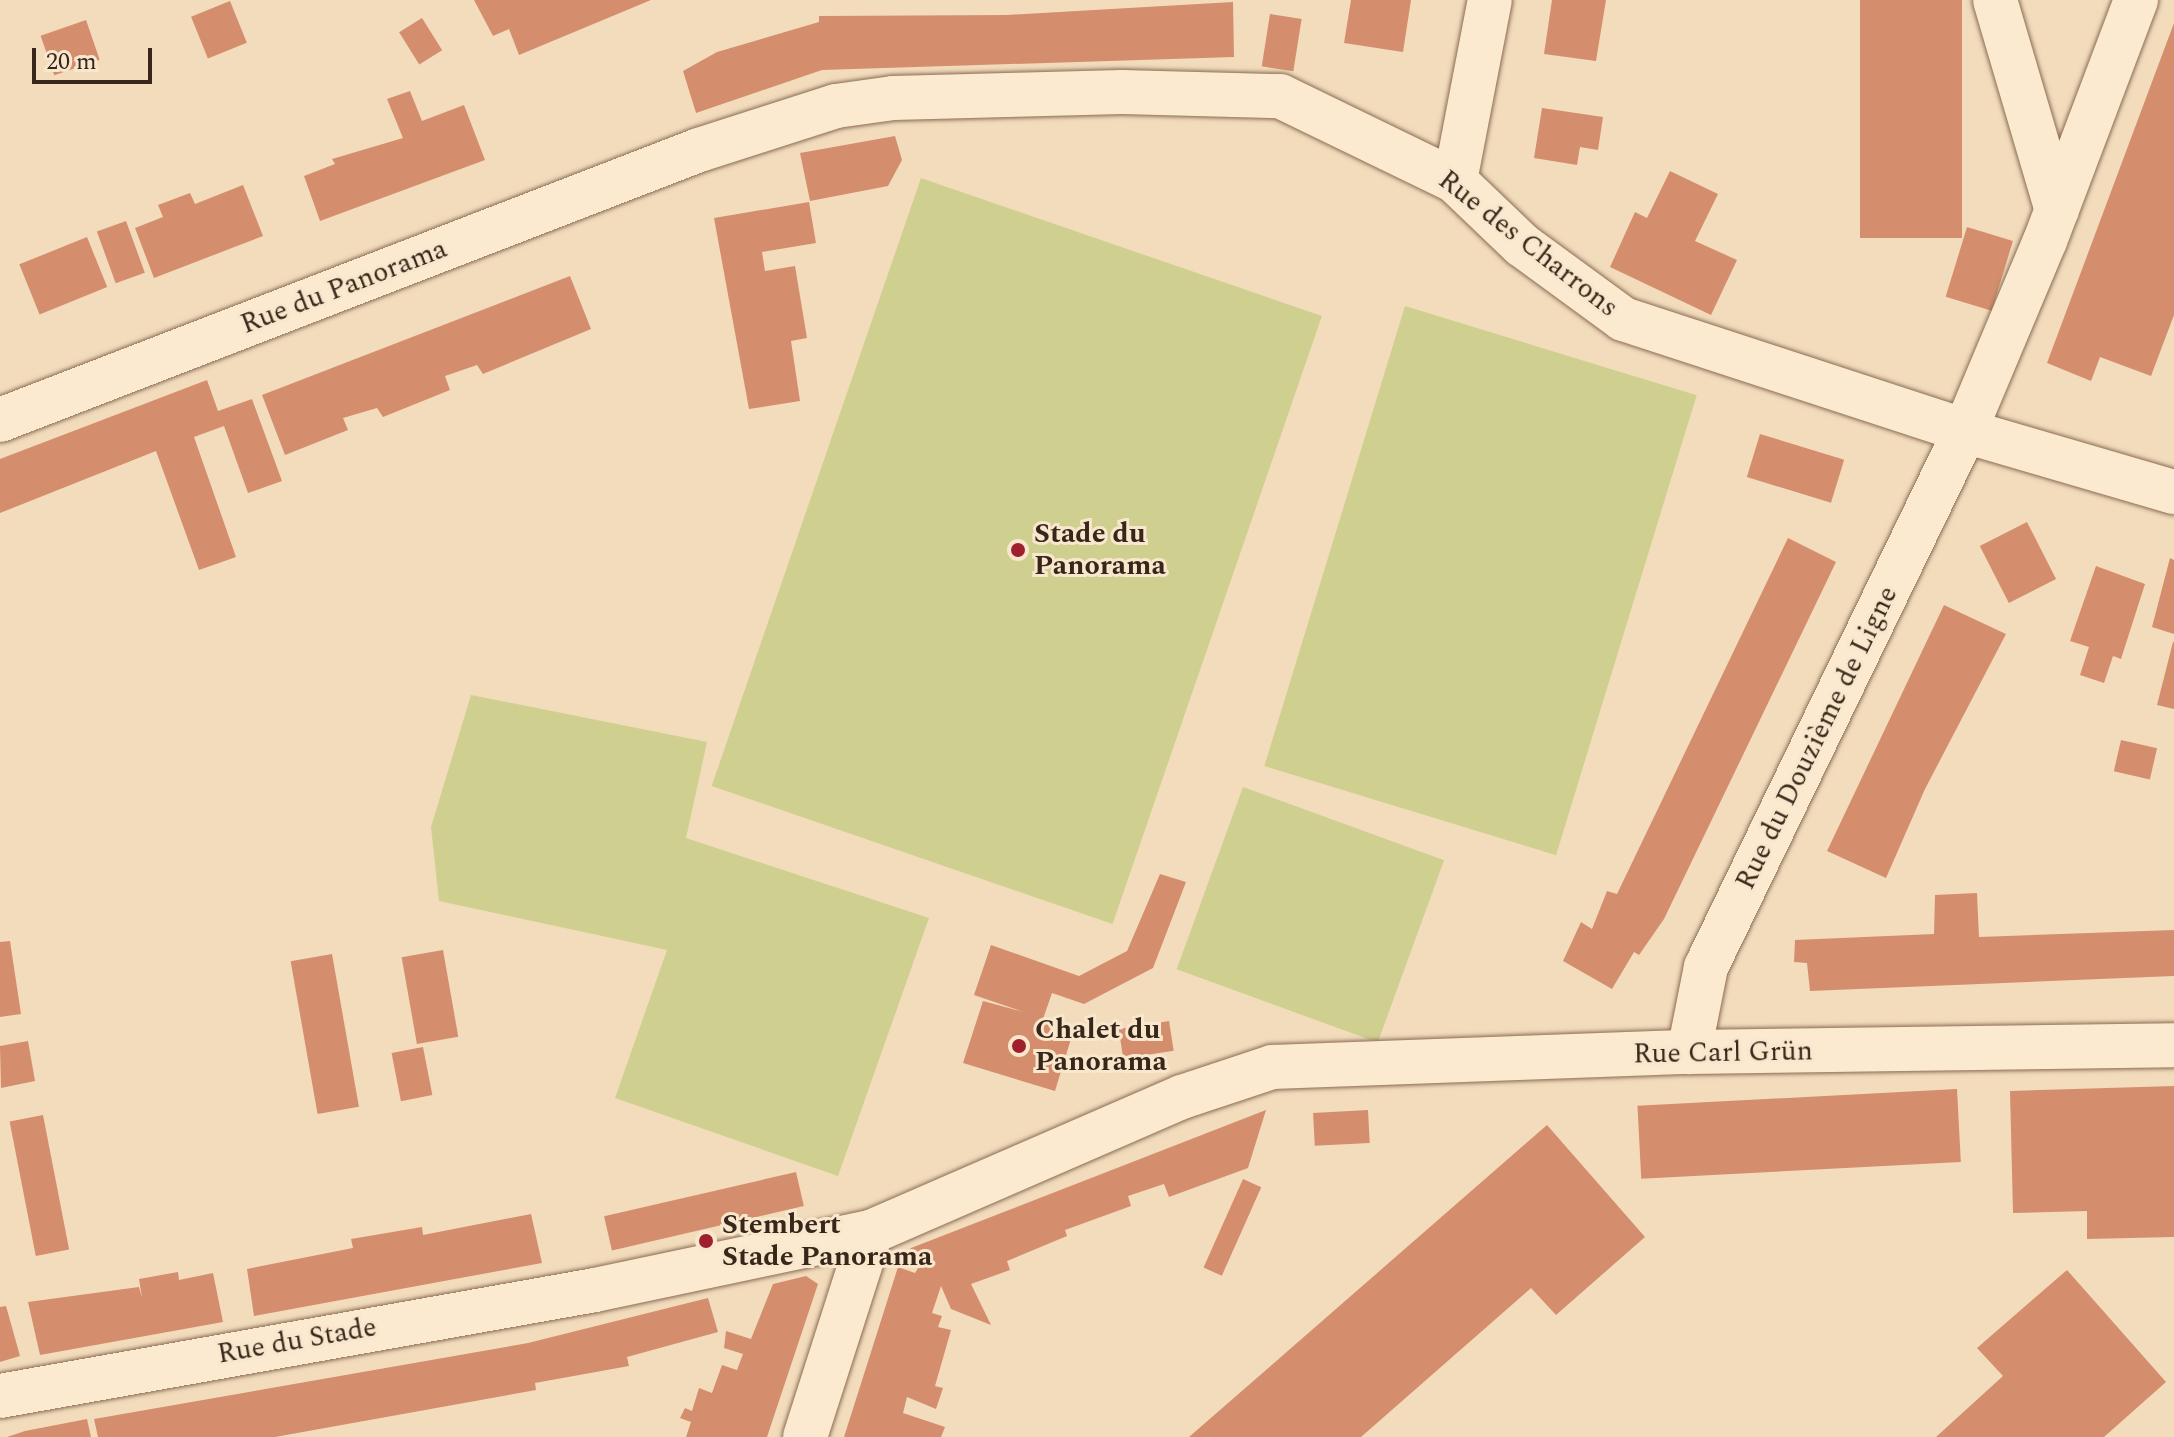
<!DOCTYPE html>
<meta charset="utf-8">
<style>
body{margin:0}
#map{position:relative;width:2174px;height:1437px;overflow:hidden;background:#f2dcbc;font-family:Spectral,serif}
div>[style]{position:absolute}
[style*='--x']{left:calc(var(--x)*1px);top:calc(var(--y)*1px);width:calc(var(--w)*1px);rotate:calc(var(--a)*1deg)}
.green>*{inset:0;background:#cfd08f;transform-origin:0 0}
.building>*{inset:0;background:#d48e6e;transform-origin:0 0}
.roads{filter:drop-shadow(0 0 2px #8b6c54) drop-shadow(0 0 2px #8b6c54)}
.minor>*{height:44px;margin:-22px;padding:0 22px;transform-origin:22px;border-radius:22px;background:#fcead0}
.dots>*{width:22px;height:22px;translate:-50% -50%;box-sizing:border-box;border:4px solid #f8e7cc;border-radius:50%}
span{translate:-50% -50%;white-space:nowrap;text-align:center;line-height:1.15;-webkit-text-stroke:6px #f8e7cc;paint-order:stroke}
.street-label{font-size:28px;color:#38261a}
.poi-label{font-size:28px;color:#38261a;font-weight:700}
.left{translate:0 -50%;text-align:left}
.scale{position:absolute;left:32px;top:48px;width:120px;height:36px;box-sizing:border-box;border:4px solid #38261a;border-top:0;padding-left:10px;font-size:24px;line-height:28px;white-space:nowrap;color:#38261a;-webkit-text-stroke:6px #f8e7cc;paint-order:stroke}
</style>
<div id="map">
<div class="green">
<i style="left:921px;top:178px;width:424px;height:643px;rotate:19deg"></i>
<i style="left:1405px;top:306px;width:305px;height:481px;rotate:17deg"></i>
<i style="clip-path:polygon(471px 695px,707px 742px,686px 838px,929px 918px,838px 1176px,615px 1098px,667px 950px,439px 901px,431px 827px)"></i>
<i style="left:1243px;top:787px;width:214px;height:194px;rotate:20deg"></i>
</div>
<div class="building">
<i style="clip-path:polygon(474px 0,651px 0,519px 55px,509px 29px,493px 36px)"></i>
<i style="clip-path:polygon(1351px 0,1411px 0,1403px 52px,1344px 43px)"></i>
<i style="clip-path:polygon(1552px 0,1606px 0,1596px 61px,1544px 54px)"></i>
<i style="left:1860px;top:0;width:102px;height:238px"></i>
<i style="left:230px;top:1px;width:45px;height:42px;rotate:68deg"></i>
<i style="clip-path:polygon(1233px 2px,1234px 57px,822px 70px,696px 113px,683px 71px,717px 52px,819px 22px,819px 16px,1007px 15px)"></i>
<i style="left:1270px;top:14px;width:32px;height:53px;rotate:9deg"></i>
<i style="left:422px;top:18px;width:38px;height:27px;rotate:58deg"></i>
<i style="left:86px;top:20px;width:42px;height:48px;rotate:71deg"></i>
<i style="clip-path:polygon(2174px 23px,2174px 315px,2151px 376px,2100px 357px,2091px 381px,2047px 363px)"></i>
<i style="clip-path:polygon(410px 91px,422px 121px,464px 105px,485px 160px,320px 221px,304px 176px,335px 164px,332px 159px,403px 138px,387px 99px)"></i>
<i style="clip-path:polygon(1542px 108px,1603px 117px,1598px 150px,1580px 147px,1577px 165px,1534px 158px)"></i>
<i style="clip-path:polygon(895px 136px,902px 160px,888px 186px,810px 201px,800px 153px)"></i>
<i style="clip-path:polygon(1670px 171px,1718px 194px,1695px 241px,1737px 260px,1711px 315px,1610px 267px,1635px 212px,1647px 218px)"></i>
<i style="clip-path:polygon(243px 185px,263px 236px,154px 278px,135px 228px,163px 217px,158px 205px,190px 193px,195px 204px)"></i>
<i style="clip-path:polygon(809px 202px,816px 243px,762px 252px,765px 271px,795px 266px,807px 338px,791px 341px,800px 401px,749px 409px,714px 218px)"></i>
<i style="left:126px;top:221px;width:55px;height:31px;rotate:70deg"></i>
<i style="left:1967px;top:227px;width:48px;height:73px;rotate:17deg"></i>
<i style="left:87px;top:237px;width:54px;height:73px;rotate:68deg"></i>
<i style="clip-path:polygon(570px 276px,591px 329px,483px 374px,477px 365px,445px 376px,450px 390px,383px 417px,377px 408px,343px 418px,348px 430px,285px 455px,262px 395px)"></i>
<i style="clip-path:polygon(207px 380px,218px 411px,252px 399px,282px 481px,248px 493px,224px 426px,194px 437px,236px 557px,199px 570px,156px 451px,0 513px,0 459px)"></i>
<i style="left:1760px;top:434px;width:88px;height:45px;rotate:17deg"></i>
<i style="left:2027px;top:522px;width:64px;height:53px;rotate:63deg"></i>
<i style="clip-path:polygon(1788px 538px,1836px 562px,1664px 919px,1639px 955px,1634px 952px,1612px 989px,1563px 961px,1581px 922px,1592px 929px,1607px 891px,1617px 894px)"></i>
<i style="clip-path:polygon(2170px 558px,2174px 560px,2174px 634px,2152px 627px)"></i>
<i style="clip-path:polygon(2096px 566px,2145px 584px,2121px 659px,2113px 656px,2104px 683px,2080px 675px,2089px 647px,2070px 641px)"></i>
<i style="clip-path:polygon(1944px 605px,2006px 634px,1925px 789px,1886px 878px,1827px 851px)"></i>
<i style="clip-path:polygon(2173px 642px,2174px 642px,2174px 709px,2157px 705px)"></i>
<i style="left:2121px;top:740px;width:37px;height:32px;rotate:13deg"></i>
<i style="clip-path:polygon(1160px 874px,1186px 882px,1153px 968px,1084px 1004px,1052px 993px,1043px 1019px,1074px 1029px,1055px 1091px,963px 1063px,983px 1001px,1024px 1012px,974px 995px,991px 945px,1079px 976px,1127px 951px)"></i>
<i style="clip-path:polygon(1977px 893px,1979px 937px,2174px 930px,2174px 976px,1810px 991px,1807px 963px,1794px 962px,1795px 940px,1934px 934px,1935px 895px)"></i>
<i style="clip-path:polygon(10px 941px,21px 1014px,0 1017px,0 942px)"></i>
<i style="left:443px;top:950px;width:88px;height:42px;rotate:80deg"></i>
<i style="left:332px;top:954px;width:155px;height:42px;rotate:80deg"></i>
<i style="left:1169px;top:1021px;width:30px;height:51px;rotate:81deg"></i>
<i style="clip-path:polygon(28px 1041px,35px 1081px,1px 1088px,0 1046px)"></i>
<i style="left:423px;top:1047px;width:49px;height:32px;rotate:79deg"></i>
<i style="clip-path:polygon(2174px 1086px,2174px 1237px,2087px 1239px,2087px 1211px,2013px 1213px,2010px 1091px)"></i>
<i style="left:1957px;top:1089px;width:73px;height:320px;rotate:87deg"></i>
<i style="clip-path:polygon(1266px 1110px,1248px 1168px,1169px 1197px,1164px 1184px,1128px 1196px,1131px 1206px,1065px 1230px,1067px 1236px,1007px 1261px,1010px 1270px,971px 1284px,991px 1325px,951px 1309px,941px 1286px,932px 1313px,942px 1316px,938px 1327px,951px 1330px,935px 1386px,943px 1388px,936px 1409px,907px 1397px,903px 1413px,945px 1427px,941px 1437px,844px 1437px,898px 1267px,915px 1273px,918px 1268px,899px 1261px,911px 1248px)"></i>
<i style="left:1368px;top:1110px;width:33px;height:55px;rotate:87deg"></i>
<i style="left:43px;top:1115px;width:137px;height:34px;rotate:79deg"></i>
<i style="clip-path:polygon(1547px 1125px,1645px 1237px,1556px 1315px,1531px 1288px,1361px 1437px,1189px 1437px)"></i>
<i style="left:796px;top:1172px;width:35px;height:197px;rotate:77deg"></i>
<i style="left:1243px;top:1179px;width:20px;height:97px;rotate:24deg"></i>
<i style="clip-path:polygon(531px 1214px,542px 1263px,254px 1316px,247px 1269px,353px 1248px,351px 1239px,422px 1227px,423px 1235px)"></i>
<i style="clip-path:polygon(2067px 1270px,2166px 1382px,2104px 1437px,1936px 1437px,2003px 1376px,1977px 1348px)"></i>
<i style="clip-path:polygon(178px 1272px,179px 1280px,213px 1273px,223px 1322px,40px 1355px,28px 1302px,139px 1287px,142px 1298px,139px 1279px)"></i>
<i style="clip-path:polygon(806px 1276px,818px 1284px,767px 1437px,686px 1437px,691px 1422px,680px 1418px,685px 1408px,692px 1411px,699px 1388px,712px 1393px,722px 1365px,737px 1370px,743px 1354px,724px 1348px,726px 1331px,751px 1339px,773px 1284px)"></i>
<i style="clip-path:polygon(708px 1298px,718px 1332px,627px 1357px,629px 1366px,535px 1383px,536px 1390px,275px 1437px,98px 1437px,94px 1419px,528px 1343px)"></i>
<i style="clip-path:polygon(6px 1306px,20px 1356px,0 1362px,0 1307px)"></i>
<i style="clip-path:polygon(87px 1419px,91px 1437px,7px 1437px,25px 1431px)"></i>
</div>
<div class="roads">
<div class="minor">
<i style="--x:1995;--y:0;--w:219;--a:73.6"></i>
<i style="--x:1455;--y:181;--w:184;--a:-79.1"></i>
<i style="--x:0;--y:420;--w:749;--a:-21.12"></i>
<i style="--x:699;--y:150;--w:144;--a:-17.8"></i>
<i style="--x:836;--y:106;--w:58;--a:-8"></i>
<i style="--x:893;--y:98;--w:229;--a:-1.5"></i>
<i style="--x:1122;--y:92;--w:158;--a:1.5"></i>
<i style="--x:1280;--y:96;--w:195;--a:25.9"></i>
<i style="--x:1455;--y:181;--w:93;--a:43.7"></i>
<i style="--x:1522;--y:245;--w:125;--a:36.2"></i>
<i style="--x:1623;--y:319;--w:360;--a:18.1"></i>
<i style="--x:1965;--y:431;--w:218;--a:16.3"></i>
<i style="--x:1689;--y:1052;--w:87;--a:-78.7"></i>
<i style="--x:1706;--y:967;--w:595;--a:-64.21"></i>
<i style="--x:1965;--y:431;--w:206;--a:-67.2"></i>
<i style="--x:2045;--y:241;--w:258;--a:-69.3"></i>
<i style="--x:0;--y:1396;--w:604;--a:-10.1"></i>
<i style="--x:595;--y:1290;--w:282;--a:-11.9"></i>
<i style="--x:871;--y:1232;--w:339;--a:-23.5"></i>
<i style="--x:1182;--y:1097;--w:95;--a:-18.4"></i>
<i style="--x:1272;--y:1067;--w:417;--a:-2.1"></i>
<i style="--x:1689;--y:1052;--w:485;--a:-0.8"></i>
<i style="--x:805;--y:1437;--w:215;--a:-72.2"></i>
</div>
</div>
<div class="dots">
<i style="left:1018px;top:550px;background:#9f1f2c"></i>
<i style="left:1019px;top:1046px;background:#9f1f2c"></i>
<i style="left:706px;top:1241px;background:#9f1f2c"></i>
</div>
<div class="street-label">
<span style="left:1528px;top:244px;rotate:38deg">Rue des Charrons</span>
<span style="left:344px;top:287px;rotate:-21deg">Rue du Panorama</span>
<span style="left:1817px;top:738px;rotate:-64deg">Rue du Douzième de Ligne</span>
<span style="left:1723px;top:1053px;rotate:-1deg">Rue Carl Grün</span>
<span style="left:297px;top:1341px;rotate:-10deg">Rue du Stade</span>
</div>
<div class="poi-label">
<span class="left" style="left:1034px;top:550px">Stade du<br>Panorama</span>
<span class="left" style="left:1035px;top:1046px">Chalet du<br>Panorama</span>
<span class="left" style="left:722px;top:1241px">Stembert<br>Stade Panorama</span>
</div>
<div class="scale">20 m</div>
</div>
